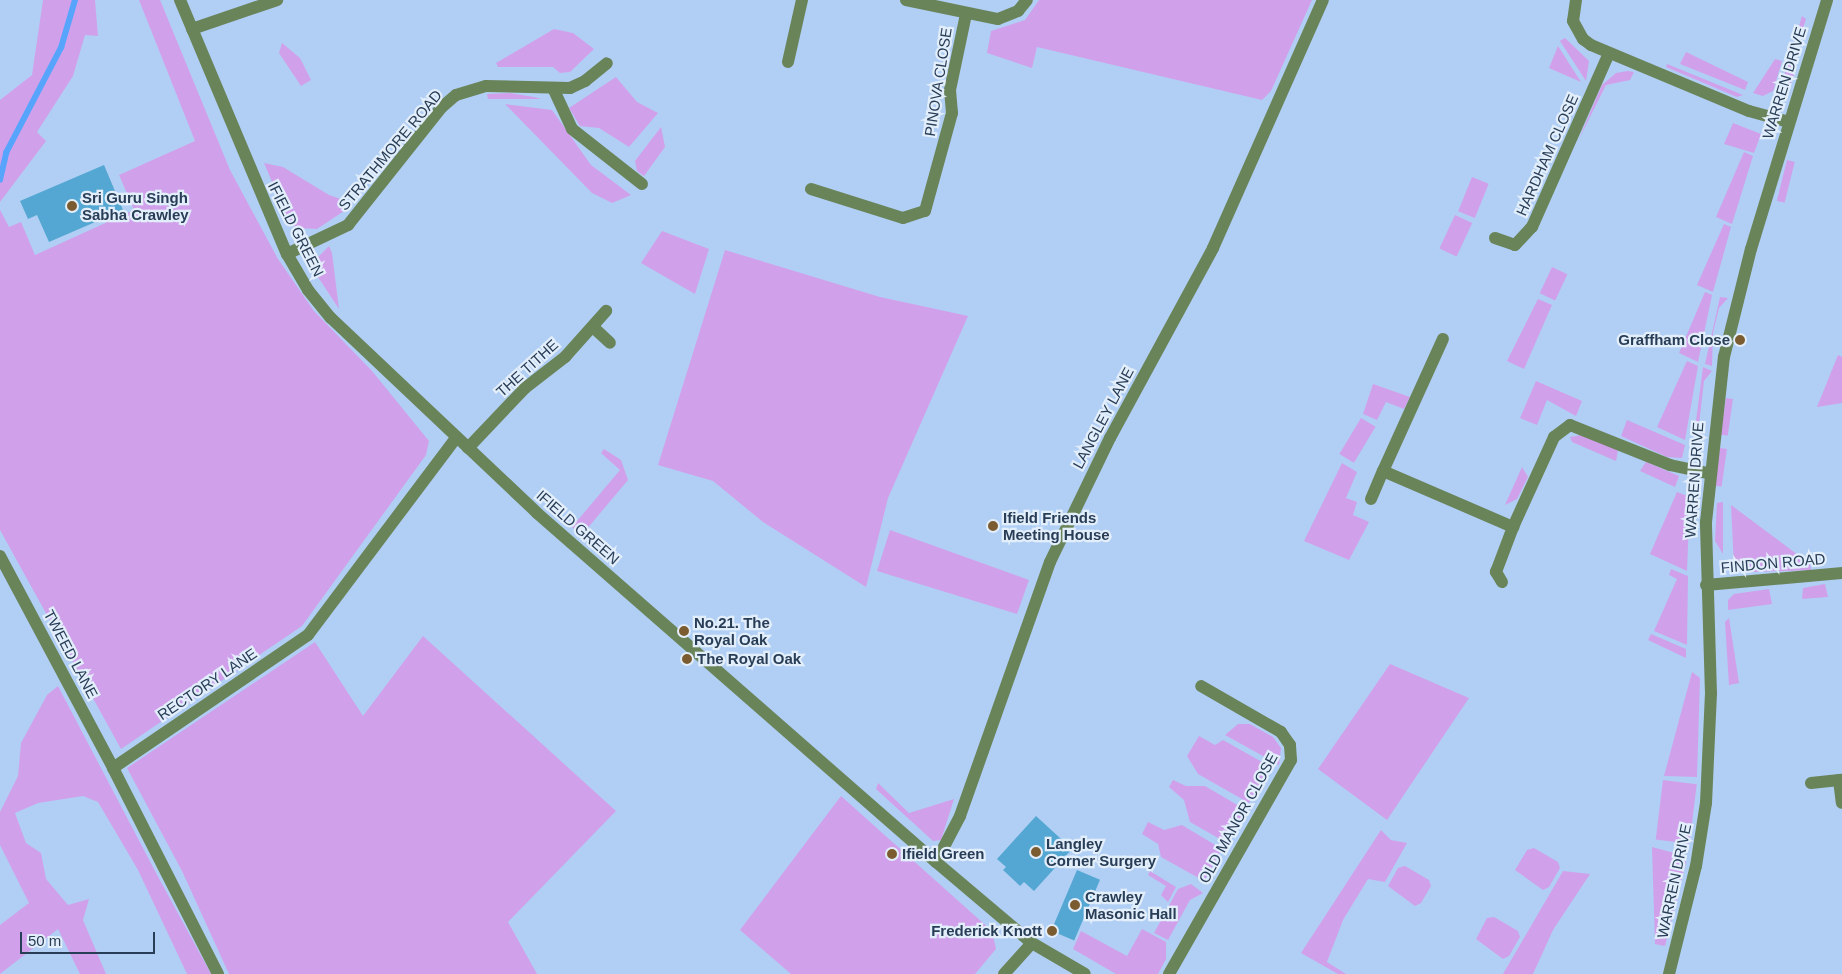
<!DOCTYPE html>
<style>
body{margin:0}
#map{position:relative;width:1842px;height:974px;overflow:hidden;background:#b1cff4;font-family:Arial,sans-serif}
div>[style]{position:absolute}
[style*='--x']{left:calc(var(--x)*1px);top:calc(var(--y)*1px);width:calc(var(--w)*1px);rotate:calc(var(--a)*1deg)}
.green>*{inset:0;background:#d1a0eb;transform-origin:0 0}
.stream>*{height:5.5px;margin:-2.75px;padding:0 2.75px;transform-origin:2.75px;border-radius:2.75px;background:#57a4fd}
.building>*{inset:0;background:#54a7d2;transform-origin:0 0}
.minor>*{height:12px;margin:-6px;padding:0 6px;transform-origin:6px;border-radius:6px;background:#6a845a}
.dots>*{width:14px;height:14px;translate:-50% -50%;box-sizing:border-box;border:2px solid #e3eefb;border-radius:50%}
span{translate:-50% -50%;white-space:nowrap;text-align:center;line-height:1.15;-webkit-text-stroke:4.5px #e3eefb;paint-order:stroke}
.street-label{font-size:15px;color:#283d56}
.poi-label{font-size:15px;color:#283d56;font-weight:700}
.left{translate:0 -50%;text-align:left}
.right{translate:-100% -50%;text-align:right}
.scale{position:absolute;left:20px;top:932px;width:135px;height:22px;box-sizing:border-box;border:2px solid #283d56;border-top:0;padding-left:6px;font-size:15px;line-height:18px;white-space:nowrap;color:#283d56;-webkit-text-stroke:4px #e3eefb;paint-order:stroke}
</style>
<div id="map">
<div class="green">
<i style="clip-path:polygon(43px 0,95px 0,98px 36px,85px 35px,73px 76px,37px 132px,46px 141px,0 202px,0 100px,32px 75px)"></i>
<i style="clip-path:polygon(139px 0,160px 0,230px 170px,278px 259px,314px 311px,372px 371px,429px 441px,426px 455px,302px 626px,121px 749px,0 530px,0 210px,9px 227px,21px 222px,35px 255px,134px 210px,119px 175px,195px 141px)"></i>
<i style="clip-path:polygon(1039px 0,1312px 0,1271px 91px,1262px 100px,1037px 47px,1032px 68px,987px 53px,991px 31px,1025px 20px)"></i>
<i style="clip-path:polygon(1802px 16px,1806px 19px,1792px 63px,1795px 70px,1792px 82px,1787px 85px,1782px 83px)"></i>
<i style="clip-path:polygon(554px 29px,573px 33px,594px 49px,570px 72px,560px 73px,553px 67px,498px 67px,496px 63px)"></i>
<i style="clip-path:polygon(1565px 38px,1589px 61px,1586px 81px,1560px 41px)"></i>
<i style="clip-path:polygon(282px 43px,300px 58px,311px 80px,301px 86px,279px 53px)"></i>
<i style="clip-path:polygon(1558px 46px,1581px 82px,1549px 68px)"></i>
<i style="clip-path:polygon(1686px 52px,1748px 82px,1745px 90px,1680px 64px)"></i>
<i style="clip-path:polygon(1775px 59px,1782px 61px,1773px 91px,1763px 96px,1753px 93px)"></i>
<i style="clip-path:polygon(1667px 64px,1743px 95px,1737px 97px,1666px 67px)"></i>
<i style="clip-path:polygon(1628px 71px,1634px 72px,1630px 80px,1606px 85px,1578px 141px,1602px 85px,1616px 73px)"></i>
<i style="clip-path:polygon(616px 77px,637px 102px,658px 113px,629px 147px,599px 128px,580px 126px,569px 108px)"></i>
<i style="clip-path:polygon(509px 93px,534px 97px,541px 99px,488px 99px,487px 94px)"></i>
<i style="clip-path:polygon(505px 104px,552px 110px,591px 165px,631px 195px,612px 203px,592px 193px)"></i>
<i style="clip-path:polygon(1733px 123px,1761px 134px,1754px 153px,1724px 144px)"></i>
<i style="clip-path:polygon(661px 127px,665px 147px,644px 176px,637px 171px,635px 161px)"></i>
<i style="clip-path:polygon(1744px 152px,1753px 156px,1732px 224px,1716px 217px)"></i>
<i style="left:1787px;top:160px;width:8px;height:42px;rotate:14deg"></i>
<i style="clip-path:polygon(264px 163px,283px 167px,329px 195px,350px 202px,350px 207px,317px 229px,296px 228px,287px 217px)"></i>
<i style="left:1472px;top:177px;width:18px;height:37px;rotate:22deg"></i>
<i style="left:1455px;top:215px;width:19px;height:37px;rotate:25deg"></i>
<i style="clip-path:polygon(1724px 224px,1731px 227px,1713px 292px,1697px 285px)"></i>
<i style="clip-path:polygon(662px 231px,709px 249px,695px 294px,641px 263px)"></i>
<i style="clip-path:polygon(329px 246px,332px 253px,339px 309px,316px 274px,320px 262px,316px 259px)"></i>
<i style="clip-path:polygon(725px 250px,880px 297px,968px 316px,888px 498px,866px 587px,763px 522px,713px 481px,658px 465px)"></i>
<i style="left:1552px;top:267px;width:17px;height:29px;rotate:25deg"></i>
<i style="clip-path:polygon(1705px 292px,1712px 295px,1698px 362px,1679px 353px)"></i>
<i style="clip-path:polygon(1720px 297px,1728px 298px,1719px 308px,1713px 333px,1712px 366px,1705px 364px)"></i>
<i style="clip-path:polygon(1538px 299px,1552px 305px,1524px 369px,1507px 361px)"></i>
<i style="clip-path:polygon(1838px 355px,1842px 357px,1842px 403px,1817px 407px)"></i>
<i style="clip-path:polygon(1687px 361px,1698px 366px,1685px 440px,1657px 427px)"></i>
<i style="clip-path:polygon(1703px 367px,1712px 371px,1704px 381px,1699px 425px,1703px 437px,1694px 436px)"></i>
<i style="clip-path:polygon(1536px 381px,1582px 401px,1576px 416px,1547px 400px,1537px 425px,1520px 418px)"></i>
<i style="clip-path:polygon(1373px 384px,1410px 397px,1404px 409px,1386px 402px,1377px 420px,1363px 414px)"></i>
<i style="left:1726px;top:398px;width:7px;height:37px;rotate:8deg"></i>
<i style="left:1361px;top:418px;width:17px;height:42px;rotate:31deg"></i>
<i style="clip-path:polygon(1627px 420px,1685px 445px,1682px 458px,1667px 457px,1621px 436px)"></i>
<i style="clip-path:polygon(1582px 435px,1618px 450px,1616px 461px,1572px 442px,1570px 437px)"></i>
<i style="left:1720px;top:448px;width:7px;height:38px;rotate:8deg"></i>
<i style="clip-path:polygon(604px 449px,621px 460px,628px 480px,581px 536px,572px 527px,620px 470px,601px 453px)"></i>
<i style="clip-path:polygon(1646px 462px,1679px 476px,1675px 487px,1640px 471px)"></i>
<i style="clip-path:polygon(1342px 463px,1357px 472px,1346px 498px,1357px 502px,1353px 515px,1369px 522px,1349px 560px,1304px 541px)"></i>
<i style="clip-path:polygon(1522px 467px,1528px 477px,1517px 499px,1505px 505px)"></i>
<i style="clip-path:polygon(1677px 492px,1690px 497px,1687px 571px,1650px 554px)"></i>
<i style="clip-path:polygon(1723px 502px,1723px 554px,1715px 541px,1717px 503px)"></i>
<i style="clip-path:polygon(1731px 505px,1810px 564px,1811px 570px,1754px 572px,1734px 566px)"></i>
<i style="clip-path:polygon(890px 530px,1029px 580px,1017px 614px,877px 571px)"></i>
<i style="clip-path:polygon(1671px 569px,1688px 576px,1687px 645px,1654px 631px,1677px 579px,1669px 575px)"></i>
<i style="clip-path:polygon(1825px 584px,1828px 597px,1802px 599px,1803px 588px)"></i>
<i style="clip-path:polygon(1769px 589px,1772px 604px,1728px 610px,1728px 600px,1734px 594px)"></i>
<i style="clip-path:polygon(1729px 618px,1739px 683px,1729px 685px,1725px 622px)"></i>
<i style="clip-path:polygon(1651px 634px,1686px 649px,1686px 658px,1648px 640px)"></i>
<i style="clip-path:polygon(423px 636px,616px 811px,508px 922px,537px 974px,229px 974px,182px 871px,127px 768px,315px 642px,363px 716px)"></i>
<i style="clip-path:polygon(1390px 664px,1469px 698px,1387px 820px,1318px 769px)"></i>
<i style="clip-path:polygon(1692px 672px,1700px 678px,1697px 777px,1664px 776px)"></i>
<i style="clip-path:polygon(58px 686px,155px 871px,211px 974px,187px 974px,138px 870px,98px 802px,83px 796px,38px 803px,15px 813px,26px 843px,41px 853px,46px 879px,68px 905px,89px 899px,83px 920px,106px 974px,80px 974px,58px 929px,0 974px,0 925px,29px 903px,0 845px,0 812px,18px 776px,21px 743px,47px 695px)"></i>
<i style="clip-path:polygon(1238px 724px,1250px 724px,1273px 737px,1281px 748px,1279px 765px,1225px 735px)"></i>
<i style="clip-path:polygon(1199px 736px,1215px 745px,1223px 740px,1271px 767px,1249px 803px,1198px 774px,1187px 756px)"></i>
<i style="clip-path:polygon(1173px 780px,1186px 786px,1205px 786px,1246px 810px,1227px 843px,1190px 822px,1184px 800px,1169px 787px)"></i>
<i style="left:1663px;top:780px;width:34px;height:60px;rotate:7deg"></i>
<i style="clip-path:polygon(878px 783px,909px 813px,954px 799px,941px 840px,933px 841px,876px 789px)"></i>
<i style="clip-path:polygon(841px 796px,992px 931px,996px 949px,975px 974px,791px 974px,740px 930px)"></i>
<i style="clip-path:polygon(1148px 822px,1164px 830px,1182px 825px,1222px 849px,1204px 881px,1161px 857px,1158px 844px,1142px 834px)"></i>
<i style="clip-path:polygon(1381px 830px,1391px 840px,1407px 843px,1385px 882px,1368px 879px,1343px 920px,1327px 962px,1346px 974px,1338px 974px,1301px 953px)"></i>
<i style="clip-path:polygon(1652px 847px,1682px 855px,1686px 862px,1665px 946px,1655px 944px)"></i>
<i style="clip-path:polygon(1534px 848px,1558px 862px,1560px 868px,1549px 887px,1543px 890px,1515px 870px,1527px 850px)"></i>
<i style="clip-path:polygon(1405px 866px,1429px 880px,1431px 886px,1421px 903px,1415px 906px,1388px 886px,1398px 868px)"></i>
<i style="clip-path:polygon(1150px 871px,1176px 887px,1168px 902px,1161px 895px,1166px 886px,1148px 875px)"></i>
<i style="clip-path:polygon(1563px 871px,1590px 874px,1553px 930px,1533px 974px,1503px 974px)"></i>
<i style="clip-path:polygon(1191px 884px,1203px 893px,1190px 900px,1168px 940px,1154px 933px,1178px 889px)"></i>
<i style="clip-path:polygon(1494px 917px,1518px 931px,1520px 937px,1509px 956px,1503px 959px,1476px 939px,1487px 918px)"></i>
<i style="clip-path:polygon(1142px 929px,1166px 942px,1166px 959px,1158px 974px,1116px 974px,1073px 949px,1081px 931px,1127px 956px)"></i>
</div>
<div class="stream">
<i style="--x:0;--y:180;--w:28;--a:-77"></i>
<i style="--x:6;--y:153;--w:119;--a:-62.4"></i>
<i style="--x:61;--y:48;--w:50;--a:-73.7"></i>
</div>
<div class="building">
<i style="clip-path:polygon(104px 165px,123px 210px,49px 242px,37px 215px,28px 219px,20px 201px)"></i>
<i style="clip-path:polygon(1036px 816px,1072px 849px,1034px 891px,1024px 882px,1020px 886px,1003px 870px,1006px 867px,997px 859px)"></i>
<i style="left:1077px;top:870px;width:25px;height:66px;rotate:23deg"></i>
</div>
<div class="minor">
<i style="--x:180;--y:0;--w:276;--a:67.2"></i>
<i style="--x:287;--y:254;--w:42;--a:59.7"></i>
<i style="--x:308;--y:290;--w:36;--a:51"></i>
<i style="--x:331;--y:318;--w:284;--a:43.4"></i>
<i style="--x:537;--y:513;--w:530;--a:41.18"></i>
<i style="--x:936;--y:862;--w:126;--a:40.2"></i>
<i style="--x:1032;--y:943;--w:61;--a:30.3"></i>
<i style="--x:906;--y:0;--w:94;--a:11.7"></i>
<i style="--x:998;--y:19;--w:22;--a:-22"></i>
<i style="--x:1018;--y:11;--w:14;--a:-51"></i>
<i style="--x:1576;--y:0;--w:21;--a:98"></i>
<i style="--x:1573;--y:21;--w:21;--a:61"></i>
<i style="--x:1583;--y:39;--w:10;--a:37"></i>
<i style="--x:1591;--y:45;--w:171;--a:22.7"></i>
<i style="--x:1749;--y:111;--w:41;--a:15.4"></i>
<i style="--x:192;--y:29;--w:90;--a:-18.8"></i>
<i style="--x:788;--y:62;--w:64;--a:-77.3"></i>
<i style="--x:553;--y:88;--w:45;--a:65.1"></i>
<i style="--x:572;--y:129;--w:89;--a:38.2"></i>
<i style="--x:811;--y:189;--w:96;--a:17.5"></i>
<i style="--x:903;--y:218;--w:23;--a:-18"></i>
<i style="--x:925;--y:211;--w:102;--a:-74.6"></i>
<i style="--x:952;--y:113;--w:23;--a:-95"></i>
<i style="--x:950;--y:90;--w:78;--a:-78.1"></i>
<i style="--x:1495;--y:238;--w:21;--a:19"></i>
<i style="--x:1515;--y:245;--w:25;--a:-47"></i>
<i style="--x:1532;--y:227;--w:190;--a:-66.1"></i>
<i style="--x:287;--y:254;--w:68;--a:-25.4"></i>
<i style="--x:348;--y:225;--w:151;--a:-51.5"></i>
<i style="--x:442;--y:107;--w:18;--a:-41"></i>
<i style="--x:456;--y:95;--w:31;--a:-17"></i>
<i style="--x:486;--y:86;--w:84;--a:1.4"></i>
<i style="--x:570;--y:88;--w:17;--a:-25"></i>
<i style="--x:585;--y:81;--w:28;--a:-39"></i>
<i style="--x:593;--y:327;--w:23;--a:43"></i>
<i style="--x:468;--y:448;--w:83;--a:-46.5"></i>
<i style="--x:525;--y:388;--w:51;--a:-37.8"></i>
<i style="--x:565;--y:357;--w:62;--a:-48.3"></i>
<i style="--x:1383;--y:471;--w:145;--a:-65.6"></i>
<i style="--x:1371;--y:499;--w:30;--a:-67"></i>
<i style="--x:1383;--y:471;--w:142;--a:23.3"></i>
<i style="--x:1513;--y:527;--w:99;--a:-65.5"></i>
<i style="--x:1554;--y:437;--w:20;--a:-37"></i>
<i style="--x:1570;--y:425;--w:108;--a:21.8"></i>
<i style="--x:1670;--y:465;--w:40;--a:12"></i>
<i style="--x:0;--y:556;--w:240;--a:61.9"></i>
<i style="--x:1502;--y:582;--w:12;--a:-121"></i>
<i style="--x:1496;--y:572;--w:48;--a:-69.3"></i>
<i style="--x:1706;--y:585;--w:137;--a:-5"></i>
<i style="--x:1839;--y:780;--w:23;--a:83"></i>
<i style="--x:1811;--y:783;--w:31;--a:-6"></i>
<i style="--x:936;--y:862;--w:52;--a:-62.4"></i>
<i style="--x:960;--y:816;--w:269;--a:-70.5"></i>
<i style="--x:1050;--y:562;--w:138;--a:-64.2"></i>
<i style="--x:1110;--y:438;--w:216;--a:-61.5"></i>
<i style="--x:1213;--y:248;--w:271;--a:-66.1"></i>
<i style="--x:218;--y:974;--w:231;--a:-117"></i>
<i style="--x:113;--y:768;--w:236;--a:-34.3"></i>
<i style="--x:308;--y:635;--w:246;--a:-53.1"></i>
<i style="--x:1004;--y:974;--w:42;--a:-47.9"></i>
<i style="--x:1169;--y:974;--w:246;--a:-60.3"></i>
<i style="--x:1291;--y:760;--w:15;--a:-94"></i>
<i style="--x:1290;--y:745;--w:16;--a:-125"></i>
<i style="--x:1281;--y:732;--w:92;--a:-150.1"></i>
<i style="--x:1669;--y:974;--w:111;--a:-76"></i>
<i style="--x:1696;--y:866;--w:64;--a:-81"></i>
<i style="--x:1706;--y:803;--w:109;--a:-87.4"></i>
<i style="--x:1711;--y:694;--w:172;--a:-91.7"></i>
<i style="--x:1706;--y:522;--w:166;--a:-83.8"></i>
<i style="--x:1724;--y:357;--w:111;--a:-76"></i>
<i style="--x:1751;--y:249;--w:260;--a:-73"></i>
</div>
<div class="dots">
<i style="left:72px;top:206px;background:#7b5c31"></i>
<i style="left:1740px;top:340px;background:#7b5c31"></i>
<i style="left:993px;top:526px;background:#7b5c31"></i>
<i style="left:684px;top:631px;background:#7b5c31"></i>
<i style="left:687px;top:659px;background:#7b5c31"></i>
<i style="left:1036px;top:852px;background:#7b5c31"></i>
<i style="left:892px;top:854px;background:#7b5c31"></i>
<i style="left:1075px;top:905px;background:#7b5c31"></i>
<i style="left:1052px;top:931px;background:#7b5c31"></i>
</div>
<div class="street-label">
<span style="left:938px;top:82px;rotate:-81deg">PINOVA CLOSE</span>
<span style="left:1784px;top:83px;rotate:-73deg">WARREN DRIVE</span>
<span style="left:390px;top:150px;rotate:-50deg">STRATHMORE ROAD</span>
<span style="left:1547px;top:155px;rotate:-66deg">HARDHAM CLOSE</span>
<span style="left:296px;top:229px;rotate:63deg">IFIELD GREEN</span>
<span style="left:527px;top:368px;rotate:-42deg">THE TITHE</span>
<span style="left:1103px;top:418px;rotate:-62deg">LANGLEY LANE</span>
<span style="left:1694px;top:480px;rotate:-86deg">WARREN DRIVE</span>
<span style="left:578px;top:527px;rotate:41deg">IFIELD GREEN</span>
<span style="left:1773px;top:563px;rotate:-5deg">FINDON ROAD</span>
<span style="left:71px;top:654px;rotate:62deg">TWEED LANE</span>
<span style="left:207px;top:684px;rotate:-34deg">RECTORY LANE</span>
<span style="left:1238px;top:818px;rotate:-61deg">OLD MANOR CLOSE</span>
<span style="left:1674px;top:881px;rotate:-78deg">WARREN DRIVE</span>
</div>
<div class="poi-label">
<span class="left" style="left:82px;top:206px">Sri Guru Singh<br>Sabha Crawley</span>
<span class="right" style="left:1730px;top:340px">Graffham Close</span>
<span class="left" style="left:1003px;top:526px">Ifield Friends<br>Meeting House</span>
<span class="left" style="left:694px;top:631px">No.21. The<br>Royal Oak</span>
<span class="left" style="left:697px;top:659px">The Royal Oak</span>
<span class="left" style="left:1046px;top:852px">Langley<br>Corner Surgery</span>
<span class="left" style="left:902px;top:854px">Ifield Green</span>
<span class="left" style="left:1085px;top:905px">Crawley<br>Masonic Hall</span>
<span class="right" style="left:1042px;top:931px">Frederick Knott</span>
</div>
<div class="scale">50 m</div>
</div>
